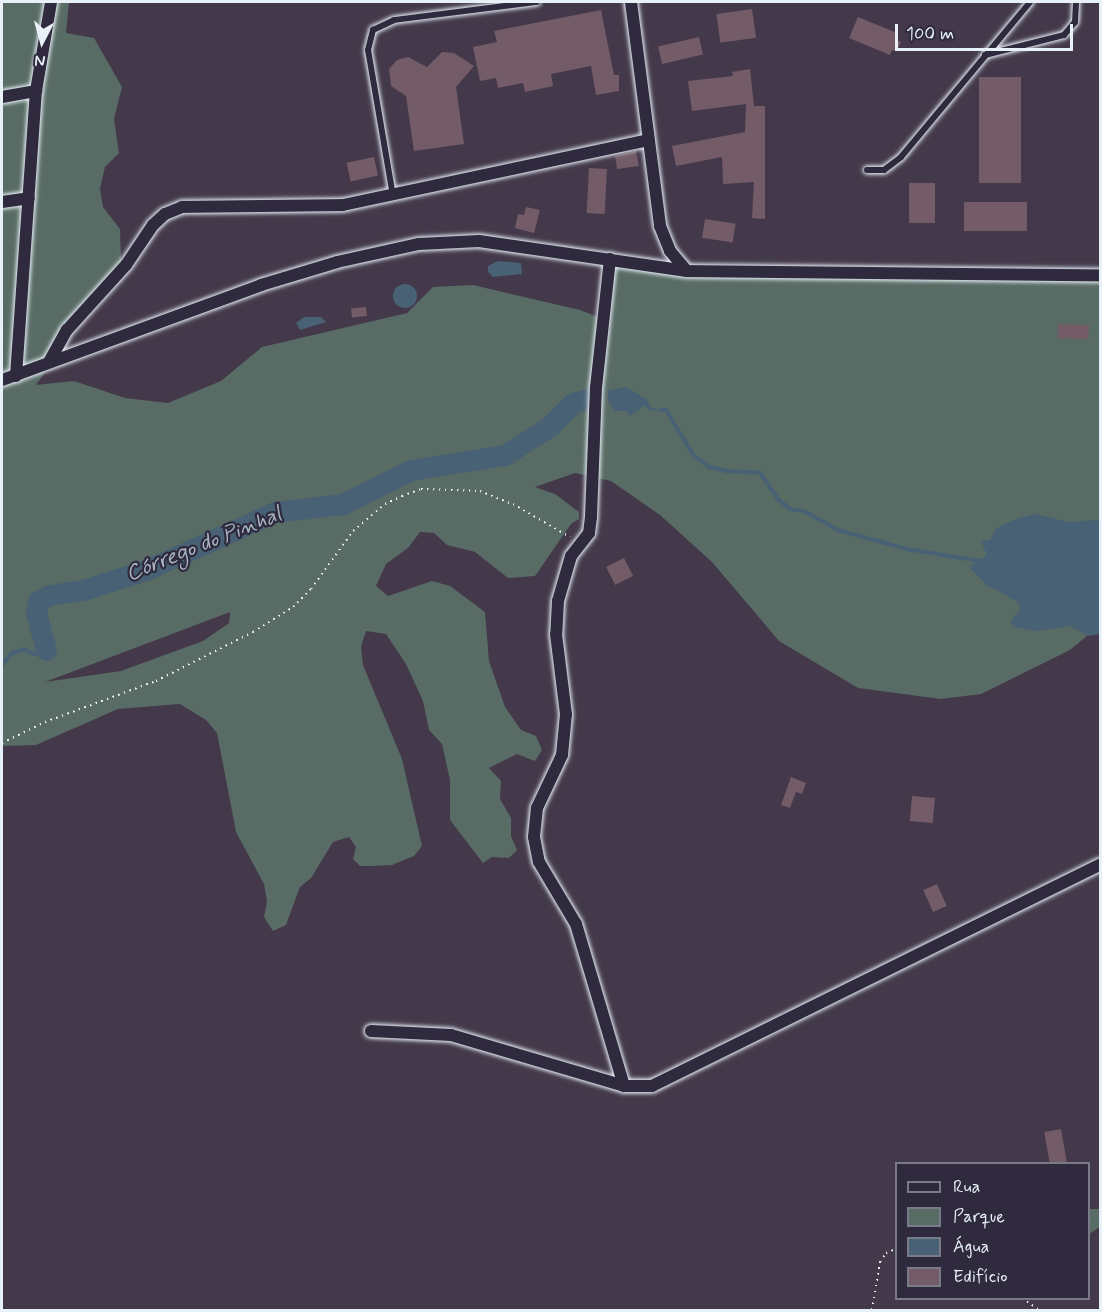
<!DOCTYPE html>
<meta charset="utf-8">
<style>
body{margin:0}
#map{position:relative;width:1102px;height:1312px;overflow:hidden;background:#43394a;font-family:Mynerve,sans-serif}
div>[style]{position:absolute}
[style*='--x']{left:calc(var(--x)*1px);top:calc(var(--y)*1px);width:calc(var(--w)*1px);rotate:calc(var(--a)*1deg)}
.green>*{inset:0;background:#586b64}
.water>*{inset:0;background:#496174}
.round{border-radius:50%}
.stream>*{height:4px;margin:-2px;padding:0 2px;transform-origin:2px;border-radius:2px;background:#496174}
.river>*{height:21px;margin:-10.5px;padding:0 10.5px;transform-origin:10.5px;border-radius:10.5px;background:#496174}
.building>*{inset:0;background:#735b67;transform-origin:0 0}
.path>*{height:2px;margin-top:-1px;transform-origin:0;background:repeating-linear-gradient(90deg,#e8f1f8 0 1.5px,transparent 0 6px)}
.roads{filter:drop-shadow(0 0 2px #e8f1f8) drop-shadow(0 0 2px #e8f1f8)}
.lane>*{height:6px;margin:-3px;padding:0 3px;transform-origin:3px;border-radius:3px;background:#2f2a3d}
.street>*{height:12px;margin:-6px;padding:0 6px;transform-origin:6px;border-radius:6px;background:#2f2a3d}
span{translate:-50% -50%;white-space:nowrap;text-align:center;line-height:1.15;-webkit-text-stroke:4.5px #2f2a3d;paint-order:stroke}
.water-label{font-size:22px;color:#a8b7c3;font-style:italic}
.frame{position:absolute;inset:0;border:3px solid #e8f1f8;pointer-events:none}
.legend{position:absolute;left:895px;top:1162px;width:195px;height:138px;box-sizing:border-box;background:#2f2a3d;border:2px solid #797a88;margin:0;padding:8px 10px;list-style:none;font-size:18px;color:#e8f1f8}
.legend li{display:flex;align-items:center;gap:12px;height:30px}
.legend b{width:30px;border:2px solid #797a88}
.north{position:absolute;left:12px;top:12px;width:60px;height:60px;-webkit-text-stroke:4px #2f2a3d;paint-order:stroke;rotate:186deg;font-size:16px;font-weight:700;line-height:24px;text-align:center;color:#e8f1f8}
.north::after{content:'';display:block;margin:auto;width:21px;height:27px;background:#e8f1f8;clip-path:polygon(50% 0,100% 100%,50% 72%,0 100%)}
.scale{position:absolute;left:895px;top:24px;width:178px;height:27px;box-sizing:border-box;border:3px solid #e8f1f8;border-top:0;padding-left:8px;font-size:18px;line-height:21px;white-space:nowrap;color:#e8f1f8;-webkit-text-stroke:4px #2f2a3d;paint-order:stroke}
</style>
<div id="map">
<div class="green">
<i style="clip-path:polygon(evenodd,2px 2px,69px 2px,66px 33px,94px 38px,122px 87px,114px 119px,119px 153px,105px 167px,100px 189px,103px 207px,120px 229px,121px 261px,36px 385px,74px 381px,125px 398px,168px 403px,221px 381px,262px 347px,407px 313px,433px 287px,473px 285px,580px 310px,606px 320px,613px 256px,680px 267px,1100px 272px,1100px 625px,1070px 650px,981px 694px,941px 699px,858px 688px,779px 641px,712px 562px,660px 515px,611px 481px,575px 473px,535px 487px,555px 494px,579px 512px,579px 519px,571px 524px,535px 576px,508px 578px,475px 552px,447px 545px,434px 533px,420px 532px,408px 548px,386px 564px,376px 586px,388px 596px,432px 581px,450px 586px,485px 612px,489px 661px,505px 707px,521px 730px,536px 736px,542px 750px,535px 761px,517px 754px,489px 768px,501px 781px,500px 799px,511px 818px,511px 836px,517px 850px,509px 858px,492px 857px,483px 863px,450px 820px,450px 780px,442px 744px,429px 730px,423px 701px,406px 664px,386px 634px,366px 631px,361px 647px,363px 665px,402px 759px,422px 846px,414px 856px,392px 865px,371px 866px,360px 866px,353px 859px,356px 847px,349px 837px,333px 842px,311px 878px,300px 887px,286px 925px,273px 931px,264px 917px,267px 901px,264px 884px,236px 832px,217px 733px,206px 720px,180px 704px,118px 709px,36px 745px,2px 746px,2px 2px,230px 612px,229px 623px,203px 641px,121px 671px,45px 682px,230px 612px)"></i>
<i style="clip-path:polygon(1089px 1209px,1100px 1209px,1100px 1227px,1089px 1234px)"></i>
</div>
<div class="water">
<i style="clip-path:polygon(498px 261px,521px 263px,522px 274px,493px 277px,488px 272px,488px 266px)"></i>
<i class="round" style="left:393px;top:284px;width:24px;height:24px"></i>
<i style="clip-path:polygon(304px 317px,321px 317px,326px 322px,300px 330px,296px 323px)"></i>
<i style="clip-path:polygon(625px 387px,647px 399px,651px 408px,666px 410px,652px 411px,644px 406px,630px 416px,626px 411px,615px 411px,608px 400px,608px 391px)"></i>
<i style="clip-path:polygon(1035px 514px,1069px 522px,1100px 520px,1100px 634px,1089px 636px,1070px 626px,1037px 631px,1017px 628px,1010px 622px,1021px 608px,1016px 601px,988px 586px,969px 567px,987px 555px,981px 541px,990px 540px,995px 529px,1016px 519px)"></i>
</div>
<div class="stream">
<i style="--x:661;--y:410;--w:5;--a:0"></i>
<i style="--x:666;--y:410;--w:54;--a:58.7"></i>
<i style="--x:694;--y:456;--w:19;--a:36"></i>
<i style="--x:709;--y:467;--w:17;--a:13"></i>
<i style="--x:726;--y:471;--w:34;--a:3"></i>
<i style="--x:760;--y:473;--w:33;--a:55"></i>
<i style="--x:779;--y:500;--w:14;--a:39"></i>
<i style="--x:790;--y:509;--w:14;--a:8"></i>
<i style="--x:804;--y:511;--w:39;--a:29"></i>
<i style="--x:838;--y:530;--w:72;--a:15.4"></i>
<i style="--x:907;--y:549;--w:74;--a:9.3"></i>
<i style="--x:2;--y:665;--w:16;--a:-50"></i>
<i style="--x:12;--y:653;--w:13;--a:-18"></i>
<i style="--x:24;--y:649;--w:11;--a:27"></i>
<i style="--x:34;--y:654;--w:13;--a:-18"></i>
</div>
<div class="river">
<i style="--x:46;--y:650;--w:38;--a:-105"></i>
<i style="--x:36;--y:613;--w:12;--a:-81"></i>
<i style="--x:38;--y:601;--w:13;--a:-27"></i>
<i style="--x:50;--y:595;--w:33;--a:-9"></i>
<i style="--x:83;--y:590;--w:66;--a:-17.6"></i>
<i style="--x:146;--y:570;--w:141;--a:-24.2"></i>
<i style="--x:275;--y:512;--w:68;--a:-6.7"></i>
<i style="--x:343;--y:504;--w:76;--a:-26.6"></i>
<i style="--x:411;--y:470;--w:95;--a:-9.1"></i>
<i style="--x:505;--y:455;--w:54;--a:-32.8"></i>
<i style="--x:550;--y:426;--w:33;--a:-45"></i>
<i style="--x:573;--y:403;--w:18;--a:-16"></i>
</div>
<div class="building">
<i style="left:752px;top:9px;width:29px;height:36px;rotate:82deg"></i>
<i style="clip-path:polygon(601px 10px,614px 75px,619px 75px,619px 91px,596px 95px,591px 66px,551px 74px,553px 86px,525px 92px,523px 83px,498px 88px,496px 78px,480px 81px,473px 47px,497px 42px,494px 31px)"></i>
<i style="clip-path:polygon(858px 17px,897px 33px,895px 39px,901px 42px,897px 51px,892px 50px,890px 55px,849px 38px)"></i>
<i style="left:699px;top:37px;width:18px;height:42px;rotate:77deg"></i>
<i style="clip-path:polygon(442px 52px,454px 53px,474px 66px,456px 87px,464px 144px,414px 151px,406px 96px,391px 86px,389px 69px,397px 60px,408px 57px,427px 67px)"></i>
<i style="clip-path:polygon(750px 69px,754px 106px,765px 106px,765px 219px,752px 218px,754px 182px,723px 184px,722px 157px,676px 166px,672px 146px,745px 132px,746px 104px,692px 111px,688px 81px,733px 76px,732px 72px)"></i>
<i style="left:979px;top:77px;width:42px;height:106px"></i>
<i style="clip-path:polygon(636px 151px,639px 166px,617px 169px,615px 156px)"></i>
<i style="left:374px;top:157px;width:19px;height:28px;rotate:78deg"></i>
<i style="left:589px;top:168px;width:18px;height:45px;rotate:3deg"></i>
<i style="left:909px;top:183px;width:26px;height:40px"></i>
<i style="left:964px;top:202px;width:63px;height:29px"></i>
<i style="clip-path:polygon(526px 207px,540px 210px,534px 233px,515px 228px,518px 214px,524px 215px)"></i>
<i style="left:705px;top:219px;width:31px;height:19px;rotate:9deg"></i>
<i style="left:366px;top:307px;width:9px;height:15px;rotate:84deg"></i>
<i style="left:1058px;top:324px;width:31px;height:14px;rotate:2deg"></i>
<i style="left:624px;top:558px;width:20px;height:20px;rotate:63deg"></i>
<i style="clip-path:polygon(791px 777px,806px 783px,802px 794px,796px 792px,790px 808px,781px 805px)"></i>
<i style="left:912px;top:796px;width:23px;height:25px;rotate:5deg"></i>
<i style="left:937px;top:884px;width:24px;height:15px;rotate:66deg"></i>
<i style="left:1061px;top:1129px;width:36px;height:17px;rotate:80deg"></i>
</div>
<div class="path">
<i style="--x:2;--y:743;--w:48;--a:-26"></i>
<i style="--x:45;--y:722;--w:118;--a:-20.3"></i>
<i style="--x:156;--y:681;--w:109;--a:-26.8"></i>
<i style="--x:253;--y:632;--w:47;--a:-32"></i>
<i style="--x:293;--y:607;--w:25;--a:-45"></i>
<i style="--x:311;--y:589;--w:72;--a:-54.1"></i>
<i style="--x:353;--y:531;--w:42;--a:-40.2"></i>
<i style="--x:385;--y:504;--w:19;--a:-25"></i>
<i style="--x:402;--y:496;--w:20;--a:-20"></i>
<i style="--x:421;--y:489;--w:59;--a:1.9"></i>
<i style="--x:480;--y:491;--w:35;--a:22"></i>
<i style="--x:513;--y:504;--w:66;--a:30.1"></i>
<i style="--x:1022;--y:1298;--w:21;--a:35"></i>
<i style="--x:872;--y:1310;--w:49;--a:-80.5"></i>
<i style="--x:880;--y:1262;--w:11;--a:-56"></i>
<i style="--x:886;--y:1253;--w:11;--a:-22"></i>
</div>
<div class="roads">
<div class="lane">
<i style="--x:985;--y:55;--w:81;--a:-14.2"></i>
<i style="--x:1064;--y:35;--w:17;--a:-50"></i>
<i style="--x:1075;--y:22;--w:20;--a:-87"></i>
<i style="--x:867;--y:170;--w:17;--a:0"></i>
<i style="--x:884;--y:170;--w:21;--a:-37"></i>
<i style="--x:901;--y:157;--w:202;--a:-50.2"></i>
<i style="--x:393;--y:196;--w:148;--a:-99.7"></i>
<i style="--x:368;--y:50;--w:21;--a:-76"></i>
<i style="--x:373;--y:30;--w:23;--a:-25"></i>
<i style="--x:394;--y:20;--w:144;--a:-7.2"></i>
</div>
<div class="street">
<i style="--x:631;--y:2;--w:226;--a:82.6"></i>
<i style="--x:660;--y:226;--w:27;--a:68"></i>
<i style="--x:670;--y:251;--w:26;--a:50"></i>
<i style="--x:2;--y:97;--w:35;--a:-10"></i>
<i style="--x:2;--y:202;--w:27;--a:-8"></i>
<i style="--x:610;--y:259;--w:129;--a:96.2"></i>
<i style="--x:596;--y:387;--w:130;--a:92.2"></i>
<i style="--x:591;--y:517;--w:16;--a:97"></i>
<i style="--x:589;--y:533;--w:29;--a:128"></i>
<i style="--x:571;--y:556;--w:47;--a:106.1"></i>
<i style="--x:558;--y:601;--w:33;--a:93"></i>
<i style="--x:556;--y:634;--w:81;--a:82.9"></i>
<i style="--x:566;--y:714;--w:41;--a:95.6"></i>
<i style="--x:562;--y:755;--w:59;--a:115.3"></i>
<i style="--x:537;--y:808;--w:29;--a:96"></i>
<i style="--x:534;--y:837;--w:25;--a:79"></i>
<i style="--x:539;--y:862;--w:72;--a:59.2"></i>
<i style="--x:576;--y:924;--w:169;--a:73.5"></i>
<i style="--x:49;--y:362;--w:37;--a:-61"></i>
<i style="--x:67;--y:330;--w:88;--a:-47.8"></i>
<i style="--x:126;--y:265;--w:48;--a:-56"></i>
<i style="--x:153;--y:225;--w:16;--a:-43"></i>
<i style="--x:165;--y:214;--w:18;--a:-22"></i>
<i style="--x:182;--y:207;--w:161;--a:-0.7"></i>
<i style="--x:343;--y:205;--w:312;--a:-12"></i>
<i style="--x:16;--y:376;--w:286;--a:-86"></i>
<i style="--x:36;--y:91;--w:90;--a:-80.4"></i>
<i style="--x:2;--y:380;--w:276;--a:-20.1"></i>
<i style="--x:261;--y:285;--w:79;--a:-16.8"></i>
<i style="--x:337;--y:262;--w:84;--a:-12.4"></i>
<i style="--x:419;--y:244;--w:60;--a:-2.9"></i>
<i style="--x:479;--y:241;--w:210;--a:8.2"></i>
<i style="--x:687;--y:271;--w:413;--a:0.6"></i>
<i style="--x:371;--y:1031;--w:80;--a:2.9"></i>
<i style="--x:451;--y:1035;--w:180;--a:16.4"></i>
<i style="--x:624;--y:1086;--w:28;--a:0"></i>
<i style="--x:652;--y:1086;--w:500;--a:-26.3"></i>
</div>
</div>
<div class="water-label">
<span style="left:204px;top:545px;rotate:-22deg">Córrego do Pinhal</span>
</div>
<div class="frame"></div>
<ul class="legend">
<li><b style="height:8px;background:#2f2a3d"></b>Rua</li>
<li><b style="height:16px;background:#586b64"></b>Parque</li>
<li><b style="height:16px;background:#496174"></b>Água</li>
<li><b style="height:16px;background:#735b67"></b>Edifício</li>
</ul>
<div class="north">N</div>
<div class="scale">100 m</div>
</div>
